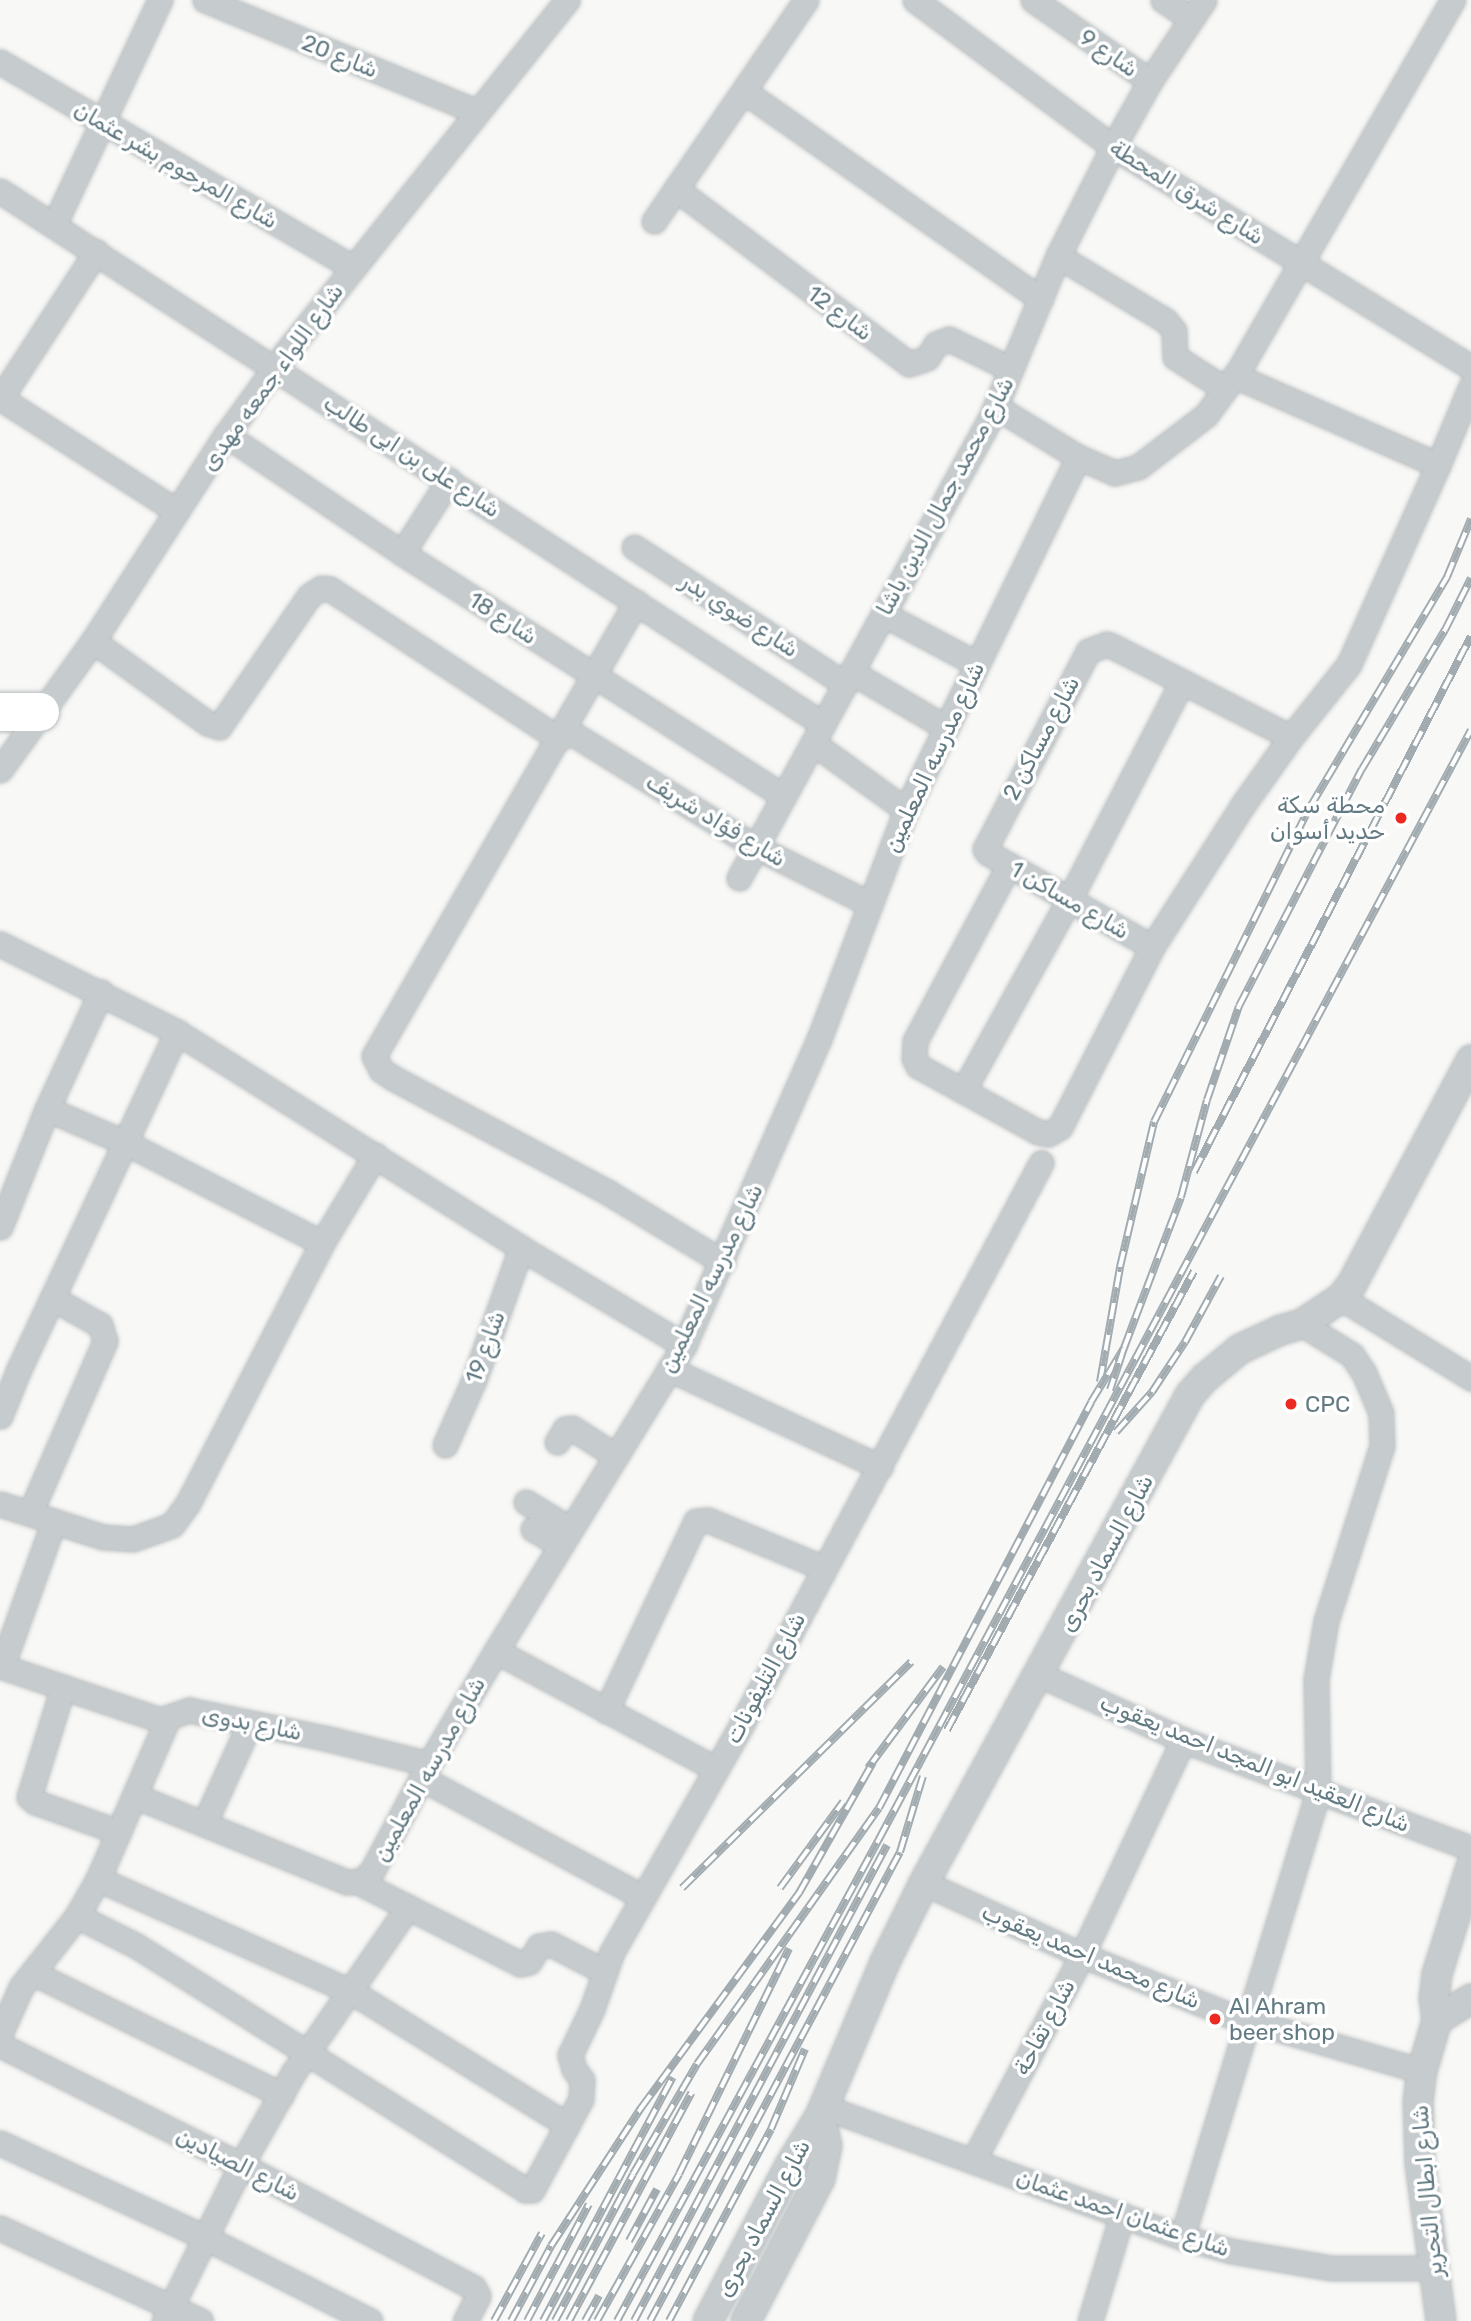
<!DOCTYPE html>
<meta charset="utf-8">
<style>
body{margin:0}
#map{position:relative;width:1471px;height:2321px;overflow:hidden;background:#f8f8f6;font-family:Rubik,Cairo,sans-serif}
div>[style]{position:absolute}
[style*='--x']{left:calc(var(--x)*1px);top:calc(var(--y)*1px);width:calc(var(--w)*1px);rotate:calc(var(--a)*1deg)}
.roads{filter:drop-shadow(0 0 2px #b8bdbf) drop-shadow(0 0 2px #b8bdbf)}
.minor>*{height:23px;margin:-11.5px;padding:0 11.5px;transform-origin:11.5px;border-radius:11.5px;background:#c6cbcd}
.tertiary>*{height:28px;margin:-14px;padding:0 14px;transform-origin:14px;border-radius:14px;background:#c6cbcd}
.trunk>*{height:38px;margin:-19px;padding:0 19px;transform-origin:19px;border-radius:19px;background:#fff}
.rail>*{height:8px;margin-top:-4px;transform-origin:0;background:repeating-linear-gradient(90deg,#fff 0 16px,#a2acb0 0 32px);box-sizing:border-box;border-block:2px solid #a2acb0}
.dots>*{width:19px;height:19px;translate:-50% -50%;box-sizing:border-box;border:4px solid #fff;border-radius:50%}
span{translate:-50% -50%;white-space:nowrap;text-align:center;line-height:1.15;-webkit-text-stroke:7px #fff;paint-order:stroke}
.street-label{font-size:23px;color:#627a82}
.poi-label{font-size:23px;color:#627a82}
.right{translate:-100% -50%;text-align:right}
.left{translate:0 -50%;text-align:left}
</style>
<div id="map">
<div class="roads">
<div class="minor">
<i style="--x:205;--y:0;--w:293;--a:22.3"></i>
<i style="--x:915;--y:0;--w:247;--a:36.6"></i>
<i style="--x:1113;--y:147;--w:420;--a:31.6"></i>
<i style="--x:1033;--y:0;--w:142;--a:34.7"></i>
<i style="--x:1163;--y:0;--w:34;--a:34"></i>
<i style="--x:0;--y:62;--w:407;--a:30.2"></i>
<i style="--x:745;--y:92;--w:361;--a:35"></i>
<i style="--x:676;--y:189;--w:291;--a:36.9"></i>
<i style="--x:909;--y:364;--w:19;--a:-18"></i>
<i style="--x:927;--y:358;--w:17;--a:-57"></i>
<i style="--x:936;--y:344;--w:14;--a:-21"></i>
<i style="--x:949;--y:339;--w:69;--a:25.8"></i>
<i style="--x:0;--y:191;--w:981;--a:32.93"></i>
<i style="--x:654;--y:221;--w:268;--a:-55.5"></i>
<i style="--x:54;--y:225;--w:249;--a:-64.8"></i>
<i style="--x:1058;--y:256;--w:126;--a:31"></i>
<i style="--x:1166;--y:321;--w:13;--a:51"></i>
<i style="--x:1174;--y:331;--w:26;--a:88"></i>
<i style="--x:1175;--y:357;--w:59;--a:32.6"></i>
<i style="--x:0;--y:398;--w:210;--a:32.6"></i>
<i style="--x:0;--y:399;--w:176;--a:-56.9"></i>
<i style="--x:996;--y:407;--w:96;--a:31.4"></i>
<i style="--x:1078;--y:457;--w:40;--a:23.4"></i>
<i style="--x:1115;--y:473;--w:24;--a:-15"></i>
<i style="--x:1138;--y:467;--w:86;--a:-37.4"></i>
<i style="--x:1206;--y:415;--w:56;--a:-53.7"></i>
<i style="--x:1239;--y:370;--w:427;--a:-60"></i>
<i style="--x:226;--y:435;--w:212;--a:33.8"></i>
<i style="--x:402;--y:553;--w:453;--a:32.5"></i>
<i style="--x:1438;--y:465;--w:86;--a:-67.3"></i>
<i style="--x:634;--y:547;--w:252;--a:33"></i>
<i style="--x:402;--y:553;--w:87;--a:-57.2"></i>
<i style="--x:636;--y:602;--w:524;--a:119.99"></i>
<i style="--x:374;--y:1056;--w:16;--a:63"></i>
<i style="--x:381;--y:1070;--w:14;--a:34"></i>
<i style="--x:393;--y:1078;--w:245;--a:28"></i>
<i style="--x:609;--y:1193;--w:133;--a:31.2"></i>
<i style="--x:883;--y:614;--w:106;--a:28"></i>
<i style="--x:93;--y:641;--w:140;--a:35.7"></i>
<i style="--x:207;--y:723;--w:13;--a:18"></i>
<i style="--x:219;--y:727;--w:159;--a:-55.5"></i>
<i style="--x:309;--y:596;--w:14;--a:-34"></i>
<i style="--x:321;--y:588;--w:9;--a:6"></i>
<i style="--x:330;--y:589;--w:274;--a:33.2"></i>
<i style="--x:853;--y:673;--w:107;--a:30.4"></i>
<i style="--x:565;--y:729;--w:225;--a:31.7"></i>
<i style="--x:756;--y:847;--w:127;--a:26.6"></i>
<i style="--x:813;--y:743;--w:115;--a:35.8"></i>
<i style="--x:0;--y:770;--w:159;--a:-54.2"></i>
<i style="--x:93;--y:641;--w:245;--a:-57.2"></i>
<i style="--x:226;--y:435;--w:104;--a:-54"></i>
<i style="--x:287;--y:351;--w:449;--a:-51.4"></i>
<i style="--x:1009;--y:865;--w:200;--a:118.1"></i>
<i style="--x:915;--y:1041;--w:17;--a:93"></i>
<i style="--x:914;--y:1058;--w:9;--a:63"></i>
<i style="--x:918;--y:1066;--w:137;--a:28.8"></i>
<i style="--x:1038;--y:1132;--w:10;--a:11"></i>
<i style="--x:1048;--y:1134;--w:14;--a:-30"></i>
<i style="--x:1060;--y:1127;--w:202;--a:-62.9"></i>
<i style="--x:1152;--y:947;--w:167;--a:-57.4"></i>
<i style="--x:1242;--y:806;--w:85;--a:-54.6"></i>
<i style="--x:1291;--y:737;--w:93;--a:-51.5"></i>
<i style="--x:1349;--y:664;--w:218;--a:-65.9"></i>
<i style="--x:1438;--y:465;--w:222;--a:-156.3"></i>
<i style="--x:739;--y:878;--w:525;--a:-61.34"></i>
<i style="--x:991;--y:417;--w:174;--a:-67.4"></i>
<i style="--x:1058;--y:256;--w:122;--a:-63.2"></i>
<i style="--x:1113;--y:147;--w:76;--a:-60.7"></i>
<i style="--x:1150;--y:81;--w:97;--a:-56.3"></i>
<i style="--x:0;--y:944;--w:198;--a:26.4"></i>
<i style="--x:177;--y:1032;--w:406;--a:32.1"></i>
<i style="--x:521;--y:1248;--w:190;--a:30.8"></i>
<i style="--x:1152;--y:947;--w:189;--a:-150.2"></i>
<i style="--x:988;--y:853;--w:5;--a:-127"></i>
<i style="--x:985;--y:849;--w:223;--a:-62.5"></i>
<i style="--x:1088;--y:651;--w:20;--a:-20"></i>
<i style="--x:1107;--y:644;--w:10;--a:24"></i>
<i style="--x:1116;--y:648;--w:196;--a:27"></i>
<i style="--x:963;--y:1091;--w:218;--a:-61"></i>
<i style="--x:1069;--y:900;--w:246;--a:-62.6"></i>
<i style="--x:47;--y:1109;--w:84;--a:23.2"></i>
<i style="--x:124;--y:1142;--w:222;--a:27"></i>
<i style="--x:0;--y:1227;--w:127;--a:-68.3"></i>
<i style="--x:47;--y:1109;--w:129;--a:-65.2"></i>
<i style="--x:1341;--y:1298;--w:153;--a:31.6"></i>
<i style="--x:669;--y:1369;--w:233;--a:24.9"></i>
<i style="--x:0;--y:1416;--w:51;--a:-68"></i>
<i style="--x:19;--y:1369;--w:372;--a:-64.9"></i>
<i style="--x:557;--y:1442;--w:15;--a:-58"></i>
<i style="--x:565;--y:1429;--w:7;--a:-8"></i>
<i style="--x:572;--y:1428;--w:52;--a:32.5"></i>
<i style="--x:445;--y:1445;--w:71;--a:-66"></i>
<i style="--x:474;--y:1380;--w:140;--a:-70.4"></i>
<i style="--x:526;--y:1502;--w:52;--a:31.5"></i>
<i style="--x:0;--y:1504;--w:108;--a:17.8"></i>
<i style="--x:103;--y:1537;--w:30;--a:4"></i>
<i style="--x:133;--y:1539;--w:41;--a:-19.7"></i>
<i style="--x:172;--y:1525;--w:27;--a:-54"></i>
<i style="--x:188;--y:1503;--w:292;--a:-62.7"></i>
<i style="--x:322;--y:1243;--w:103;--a:-58.9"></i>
<i style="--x:30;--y:1513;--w:188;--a:-66.4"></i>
<i style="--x:105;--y:1341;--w:17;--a:-107"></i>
<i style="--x:100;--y:1325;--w:55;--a:-150.6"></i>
<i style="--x:533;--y:1529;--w:32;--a:30"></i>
<i style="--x:496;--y:1651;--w:250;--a:28.2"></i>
<i style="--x:0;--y:1666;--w:169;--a:18.6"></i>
<i style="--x:160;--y:1720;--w:31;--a:-19"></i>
<i style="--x:189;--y:1710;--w:143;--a:11.7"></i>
<i style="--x:329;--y:1739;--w:103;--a:14"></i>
<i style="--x:2;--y:1666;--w:154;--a:-70.3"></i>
<i style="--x:1040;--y:1675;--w:157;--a:24.4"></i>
<i style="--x:1183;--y:1740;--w:308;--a:20.6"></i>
<i style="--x:63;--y:1687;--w:115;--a:107.2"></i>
<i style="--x:29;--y:1797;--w:8;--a:40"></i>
<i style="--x:35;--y:1802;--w:89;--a:19.7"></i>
<i style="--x:606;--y:1711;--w:210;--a:-64.7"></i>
<i style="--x:696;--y:1521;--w:12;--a:-5"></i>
<i style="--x:708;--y:1520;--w:126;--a:22.5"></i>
<i style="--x:421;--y:1778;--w:252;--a:28.2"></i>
<i style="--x:135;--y:1796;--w:229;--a:22.1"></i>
<i style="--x:347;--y:1882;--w:14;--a:-4"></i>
<i style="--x:361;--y:1881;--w:15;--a:-42"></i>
<i style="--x:372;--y:1871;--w:121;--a:-62"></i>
<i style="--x:429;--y:1764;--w:131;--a:-59.3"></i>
<i style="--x:496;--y:1651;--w:359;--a:-58.4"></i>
<i style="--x:684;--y:1345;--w:334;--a:-66.2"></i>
<i style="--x:819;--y:1039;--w:245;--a:-69.2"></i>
<i style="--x:906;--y:810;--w:393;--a:-64"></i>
<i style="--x:204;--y:1824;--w:111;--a:-65.5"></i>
<i style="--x:98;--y:1879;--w:278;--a:24"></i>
<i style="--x:352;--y:1992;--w:253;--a:31.7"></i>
<i style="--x:358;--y:1882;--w:182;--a:26.8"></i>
<i style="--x:520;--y:1964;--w:9;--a:-13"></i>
<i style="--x:529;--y:1962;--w:19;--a:-58"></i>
<i style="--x:539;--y:1946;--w:12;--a:-9"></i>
<i style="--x:551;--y:1944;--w:61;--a:27.4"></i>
<i style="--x:924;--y:1883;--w:174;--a:24.5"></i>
<i style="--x:1082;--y:1955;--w:159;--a:22.2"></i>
<i style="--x:1229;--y:2015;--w:201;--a:16.2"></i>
<i style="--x:77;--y:1916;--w:65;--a:26.6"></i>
<i style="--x:135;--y:1945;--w:461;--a:32.1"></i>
<i style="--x:525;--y:2190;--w:7;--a:0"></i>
<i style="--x:532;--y:2190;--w:103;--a:-61.7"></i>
<i style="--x:581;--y:2099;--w:19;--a:-87"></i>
<i style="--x:582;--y:2080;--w:14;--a:-126"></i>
<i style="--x:574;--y:2069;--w:15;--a:-106"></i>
<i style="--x:570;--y:2055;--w:51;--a:-64.4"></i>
<i style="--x:592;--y:2009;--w:60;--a:-70.7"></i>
<i style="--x:612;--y:1952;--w:254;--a:-60.3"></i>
<i style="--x:738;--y:1731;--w:644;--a:-61.92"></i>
<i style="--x:33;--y:1973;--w:277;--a:26.1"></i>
<i style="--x:0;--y:2034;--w:51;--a:-65.9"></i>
<i style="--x:21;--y:1987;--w:90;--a:-51.7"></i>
<i style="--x:77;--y:1916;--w:43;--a:-60.4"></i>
<i style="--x:98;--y:1879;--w:176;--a:-66.5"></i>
<i style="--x:0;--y:2045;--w:269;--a:26.5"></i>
<i style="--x:241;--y:2165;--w:263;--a:27.8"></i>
<i style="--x:474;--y:2288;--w:9;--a:63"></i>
<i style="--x:478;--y:2296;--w:28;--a:117"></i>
<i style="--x:824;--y:2107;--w:381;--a:20"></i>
<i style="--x:1182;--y:2237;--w:51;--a:15.9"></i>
<i style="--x:1231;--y:2251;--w:101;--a:9.6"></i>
<i style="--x:1331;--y:2268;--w:101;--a:0"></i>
<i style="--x:0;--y:2143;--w:225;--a:24.7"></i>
<i style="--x:204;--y:2237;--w:186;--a:26.8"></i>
<i style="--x:973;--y:2161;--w:233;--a:-62.1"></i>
<i style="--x:1082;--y:1955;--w:238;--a:-64.8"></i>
<i style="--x:0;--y:2228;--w:221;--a:24.8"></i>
<i style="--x:1182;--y:2237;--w:464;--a:-73"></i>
<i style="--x:1318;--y:1793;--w:114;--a:-91"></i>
<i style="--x:1316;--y:1679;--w:59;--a:-80.2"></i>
<i style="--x:1326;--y:1621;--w:184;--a:-72.3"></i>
<i style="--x:1382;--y:1446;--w:33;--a:-92"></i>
<i style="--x:1381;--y:1413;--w:43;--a:-113"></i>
<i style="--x:1364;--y:1373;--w:22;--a:-124"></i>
<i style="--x:1352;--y:1355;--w:59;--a:-148.2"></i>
<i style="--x:164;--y:2321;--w:174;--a:-63.7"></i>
<i style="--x:241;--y:2165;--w:106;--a:-60.5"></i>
<i style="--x:293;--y:2073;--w:202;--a:-55.3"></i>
<i style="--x:1090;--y:2321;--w:111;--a:-73.2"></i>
</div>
<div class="tertiary">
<i style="--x:1437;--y:2020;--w:40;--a:-32"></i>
<i style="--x:708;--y:2321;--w:176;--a:-62.3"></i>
<i style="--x:790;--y:2165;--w:57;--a:-58.5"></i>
<i style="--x:820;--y:2116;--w:167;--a:-67.1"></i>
<i style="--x:885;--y:1962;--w:88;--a:-63.7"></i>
<i style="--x:924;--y:1883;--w:556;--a:-61.41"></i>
<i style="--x:1190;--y:1395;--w:23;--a:-49"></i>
<i style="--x:1205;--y:1378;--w:45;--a:-39.6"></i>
<i style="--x:1240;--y:1349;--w:45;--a:-24.9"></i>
<i style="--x:1281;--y:1330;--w:22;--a:-16"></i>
<i style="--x:1302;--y:1324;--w:47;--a:-33.7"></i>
<i style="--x:1341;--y:1298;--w:18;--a:-52"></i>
<i style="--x:1352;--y:1284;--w:254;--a:-62"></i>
<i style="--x:746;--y:2321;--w:160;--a:-62.5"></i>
<i style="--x:820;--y:2179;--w:34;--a:-78"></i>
<i style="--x:827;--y:2146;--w:31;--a:-103"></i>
<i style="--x:1441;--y:2321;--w:158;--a:-97.6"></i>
<i style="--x:1420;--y:2164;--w:62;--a:-91.8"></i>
<i style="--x:1418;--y:2102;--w:31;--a:-83"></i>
<i style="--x:1422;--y:2071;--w:53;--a:-73.6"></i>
<i style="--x:1437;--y:2020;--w:21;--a:-98"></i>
<i style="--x:1434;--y:1999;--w:25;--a:-83"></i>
<i style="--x:1437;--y:1974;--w:113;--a:-72.5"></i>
</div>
<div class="trunk">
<i style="--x:0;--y:712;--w:40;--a:0"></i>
</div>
</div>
<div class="rail">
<i style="--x:1194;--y:1172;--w:603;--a:-62.67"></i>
<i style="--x:1124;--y:1348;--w:161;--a:-69.3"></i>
<i style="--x:1181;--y:1197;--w:100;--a:-75"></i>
<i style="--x:1207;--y:1100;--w:99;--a:-71.2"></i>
<i style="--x:1239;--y:1006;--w:267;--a:-62.6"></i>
<i style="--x:1362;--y:769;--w:162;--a:-59.2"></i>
<i style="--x:1445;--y:630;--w:58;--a:-63.4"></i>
<i style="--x:1100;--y:1382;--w:117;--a:-80.1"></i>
<i style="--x:1120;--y:1267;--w:149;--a:-76.8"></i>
<i style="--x:1154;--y:1122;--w:352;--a:-63.7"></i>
<i style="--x:1310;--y:807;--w:268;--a:-59.2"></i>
<i style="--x:1447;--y:577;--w:63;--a:-67.5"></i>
<i style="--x:1116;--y:1432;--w:54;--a:-48"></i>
<i style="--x:1152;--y:1392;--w:60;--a:-56.6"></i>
<i style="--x:1185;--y:1342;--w:75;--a:-61.4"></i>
<i style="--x:947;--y:1730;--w:521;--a:-61.71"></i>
<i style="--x:868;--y:1768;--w:126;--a:-53.4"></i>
<i style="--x:682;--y:1888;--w:322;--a:-44.6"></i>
<i style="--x:780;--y:1888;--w:107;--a:-53.8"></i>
<i style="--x:629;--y:2241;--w:59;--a:-61.7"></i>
<i style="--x:494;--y:2321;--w:100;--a:-61.4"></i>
<i style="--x:511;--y:2321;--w:85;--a:-61.9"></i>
<i style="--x:551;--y:2246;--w:165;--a:-56.9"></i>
<i style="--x:641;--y:2108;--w:267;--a:-53.7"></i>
<i style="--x:799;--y:1893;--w:150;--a:-60.5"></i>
<i style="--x:527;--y:2321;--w:132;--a:-62.1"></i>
<i style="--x:543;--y:2321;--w:276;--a:-62"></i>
<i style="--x:555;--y:2321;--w:166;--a:-62"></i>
<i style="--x:633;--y:2174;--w:127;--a:-59.8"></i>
<i style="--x:697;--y:2064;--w:314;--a:-54.6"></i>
<i style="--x:879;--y:1808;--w:458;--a:-62.4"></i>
<i style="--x:1091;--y:1402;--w:63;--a:-58.6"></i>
<i style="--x:1124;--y:1348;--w:44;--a:108.4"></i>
<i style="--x:569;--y:2321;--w:259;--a:-61.8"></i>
<i style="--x:585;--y:2321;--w:29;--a:-61"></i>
<i style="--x:597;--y:2321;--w:168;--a:-60.8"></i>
<i style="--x:679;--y:2174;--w:251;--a:-64"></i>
<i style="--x:617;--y:2321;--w:549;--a:-61.47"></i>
<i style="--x:879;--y:1839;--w:1257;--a:-61.91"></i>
<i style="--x:634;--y:2321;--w:539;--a:-62.01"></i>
<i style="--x:650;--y:2321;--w:531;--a:-61.94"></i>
<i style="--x:900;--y:1852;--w:79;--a:-73.2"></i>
<i style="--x:669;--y:2321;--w:217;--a:-62"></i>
<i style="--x:771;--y:2129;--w:87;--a:-67"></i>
</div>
<div class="dots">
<i style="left:1401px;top:818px;background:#ed2a21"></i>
<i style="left:1291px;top:1404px;background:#ed2a21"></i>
<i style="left:1215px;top:2019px;background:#ed2a21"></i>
</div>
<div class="street-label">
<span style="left:1109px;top:53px;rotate:35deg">شارع 9</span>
<span style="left:340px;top:56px;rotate:22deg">شارع 20</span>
<span style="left:176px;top:165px;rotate:30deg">شارع المرحوم بشر عثمان</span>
<span style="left:1187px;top:192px;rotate:32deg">شارع شرق المحطة</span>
<span style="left:840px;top:313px;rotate:37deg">شارع 12</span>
<span style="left:272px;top:377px;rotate:-54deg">شارع اللواء جمعه مهدى</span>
<span style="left:412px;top:456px;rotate:33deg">شارع على بن ابى طالب</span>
<span style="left:945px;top:496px;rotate:-62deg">شارع محمد جمال الدين باشا</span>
<span style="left:740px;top:615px;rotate:33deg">شارع ضوي بدر</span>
<span style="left:503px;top:618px;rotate:33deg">شارع 18</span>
<span style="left:1041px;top:738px;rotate:-62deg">شارع مساكن 2</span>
<span style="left:934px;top:757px;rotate:-65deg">شارع مدرسه المعلمين</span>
<span style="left:716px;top:820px;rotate:31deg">شارع فؤاد شريف</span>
<span style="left:1070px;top:900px;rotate:30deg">شارع مساكن 1</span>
<span style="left:711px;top:1278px;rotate:-64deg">شارع مدرسه المعلمين</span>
<span style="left:485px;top:1347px;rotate:-70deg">شارع 19</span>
<span style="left:1106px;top:1553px;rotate:-62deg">شارع السماد بحرى</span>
<span style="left:765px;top:1678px;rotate:-62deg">شارع التليفونات</span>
<span style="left:252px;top:1723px;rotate:11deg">شارع بدوى</span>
<span style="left:1255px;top:1763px;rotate:22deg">شارع العقيد ابو المجد احمد يعقوب</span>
<span style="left:429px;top:1769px;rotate:-61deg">شارع مدرسه المعلمين</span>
<span style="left:1091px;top:1956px;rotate:23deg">شارع محمد احمد يعقوب</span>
<span style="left:1044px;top:2027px;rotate:-62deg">شارع تفاحة</span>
<span style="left:238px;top:2164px;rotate:27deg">شارع الصيادين</span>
<span style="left:1427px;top:2191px;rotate:-95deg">شارع ابطال التحرير</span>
<span style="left:1123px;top:2213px;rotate:19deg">شارع عثمان احمد عثمان</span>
<span style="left:763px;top:2218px;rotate:-62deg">شارع السماد بحرى</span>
</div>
<div class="poi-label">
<span class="right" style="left:1385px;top:818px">محطة سكة<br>حديد أسوان</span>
<span class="left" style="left:1305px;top:1404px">CPC</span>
<span class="left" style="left:1229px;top:2019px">Al Ahram<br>beer shop</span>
</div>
</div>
